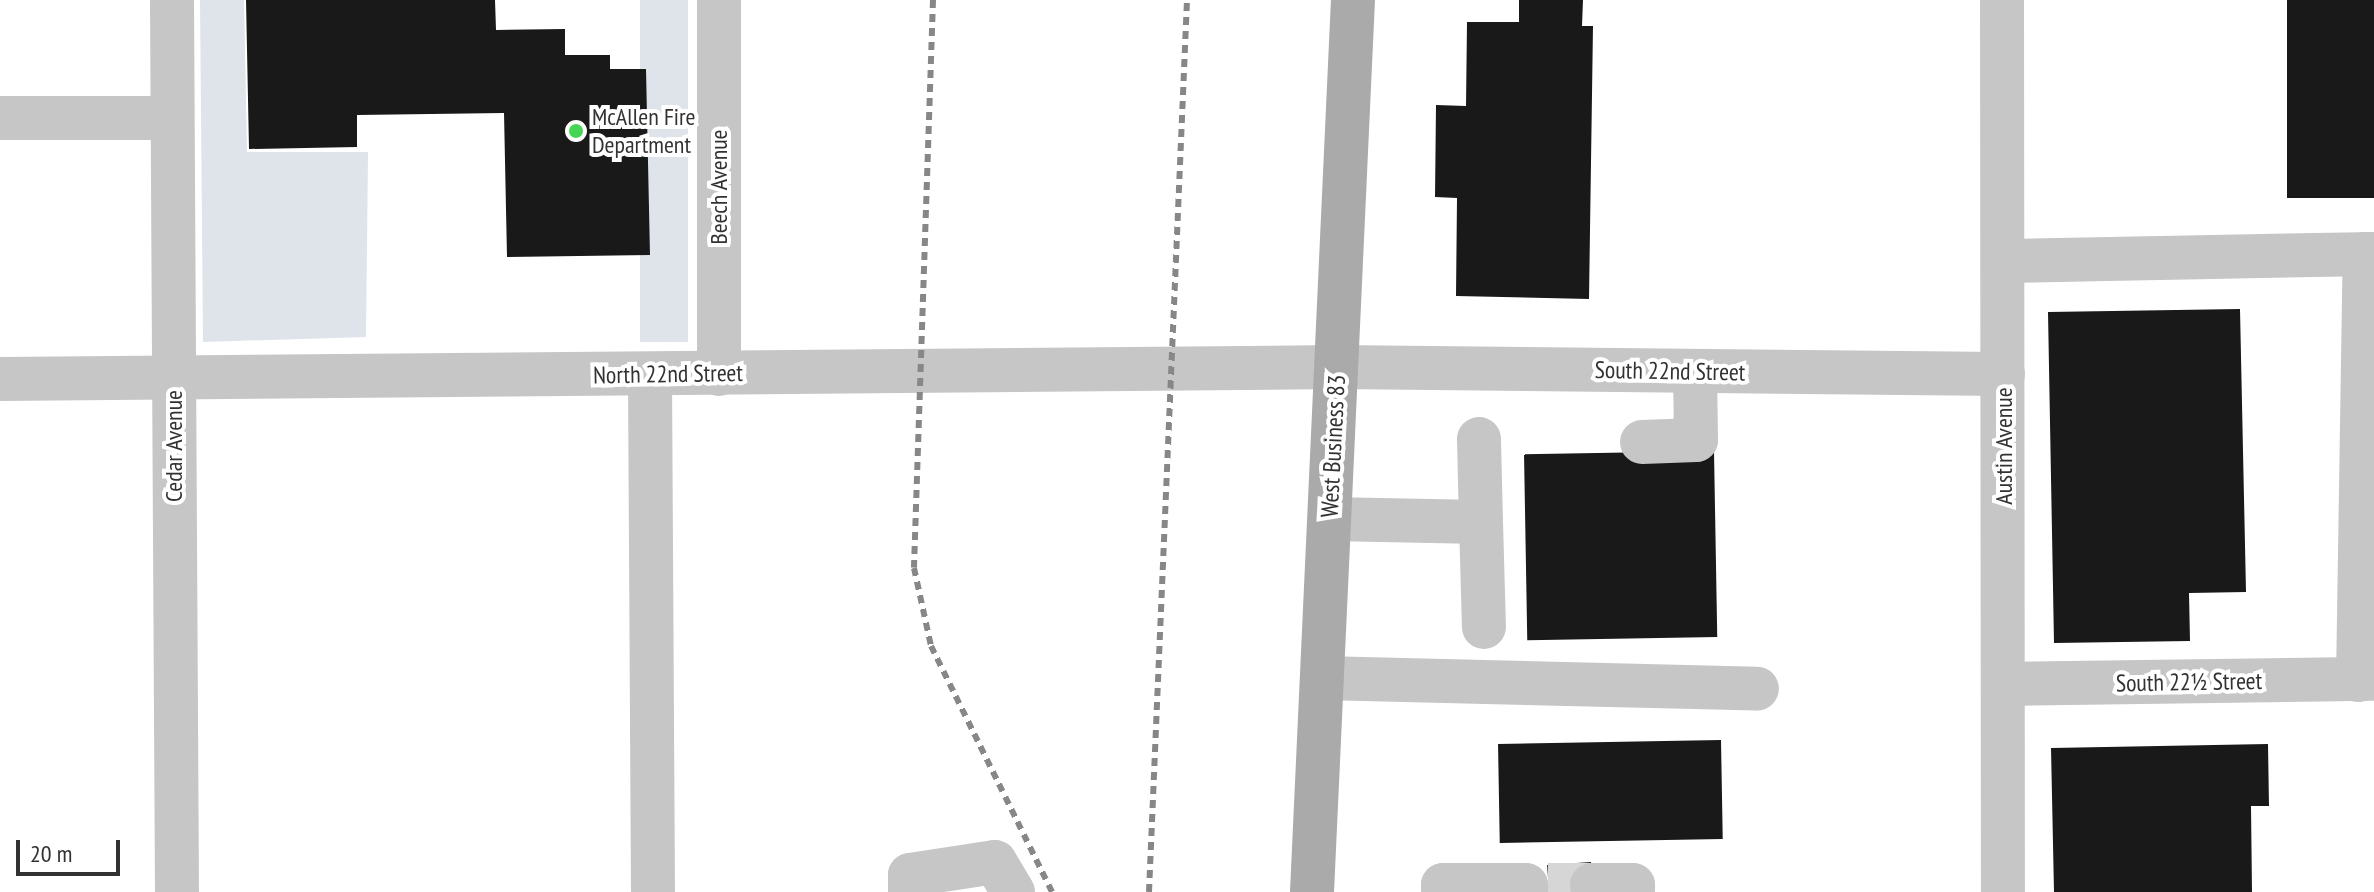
<!DOCTYPE html>
<meta charset="utf-8">
<style>
body{margin:0}
#map{position:relative;width:2374px;height:892px;overflow:hidden;background:#fff;font-family:"PT Sans Narrow",sans-serif}
div>[style]{position:absolute}
[style*='--x']{left:calc(var(--x)*1px);top:calc(var(--y)*1px);width:calc(var(--w)*1px);rotate:calc(var(--a)*1deg)}
.green>*{inset:0;background:#dfe3ea;transform-origin:0 0}
.building>*{inset:0;background:#191919;transform-origin:0 0}
.minor-tunnel>*{height:44px;margin-top:-22px;transform-origin:0;background:repeating-linear-gradient(90deg,#d6d6d6 0 44px,transparent 0 66px)}
.minor>*{height:44px;margin:-22px;padding:0 22px;transform-origin:22px;border-radius:22px;background:#c6c6c6}
.major>*{height:44px;margin:-22px;padding:0 22px;transform-origin:22px;border-radius:22px;background:#aaa}
.rail>*{height:6px;margin-top:-3px;transform-origin:0;background:repeating-linear-gradient(90deg,#878787 0 8px,transparent 0 14px)}
.dots>*{width:22px;height:22px;translate:-50% -50%;box-sizing:border-box;border:4px solid #fff;border-radius:50%}
span{translate:-50% -50%;white-space:nowrap;text-align:center;line-height:1.15;-webkit-text-stroke:8px #fff;paint-order:stroke}
.poi-label{font-size:24px;color:#323232}
.left{translate:0 -50%;text-align:left}
.street-label{font-size:24px;color:#323232}
.scale{position:absolute;left:16px;top:840px;width:104px;height:36px;box-sizing:border-box;border:4px solid #323232;border-top:0;padding-left:10px;font-size:24px;line-height:28px;white-space:nowrap;color:#323232;-webkit-text-stroke:6px #fff;paint-order:stroke}
</style>
<div id="map">
<div class="green">
<i style="clip-path:polygon(200px 0,244px 0,247px 152px,368px 152px,366px 337px,203px 342px)"></i>
<i style="left:640px;top:0;width:48px;height:342px"></i>
</div>
<div class="building">
<i style="clip-path:polygon(246px 0,495px 0,496px 30px,565px 29px,565px 55px,610px 55px,610px 69px,646px 69px,650px 255px,507px 257px,504px 113px,357px 115px,357px 147px,249px 149px)"></i>
<i style="clip-path:polygon(1519px 0,1583px 0,1582px 26px,1593px 26px,1589px 299px,1456px 296px,1457px 198px,1435px 197px,1436px 105px,1466px 106px,1467px 22px,1519px 22px)"></i>
<i style="left:2287px;top:0;width:87px;height:198px"></i>
<i style="clip-path:polygon(2240px 309px,2246px 592px,2189px 593px,2190px 641px,2054px 643px,2048px 312px)"></i>
<i style="left:1714px;top:451px;width:186px;height:190px;rotate:89deg"></i>
<i style="left:1721px;top:740px;width:99px;height:223px;rotate:89deg"></i>
<i style="clip-path:polygon(2268px 744px,2269px 806px,2251px 806px,2252px 892px,2054px 892px,2051px 748px)"></i>
<i style="left:1591px;top:862px;width:30px;height:44px;rotate:86deg"></i>
</div>
<div class="minor-tunnel">
<i style="--x:1548;--y:885;--w:44;--a:0"></i>
</div>
<div class="minor">
<i style="--x:172;--y:0;--w:892;--a:89.68"></i>
<i style="--x:2002;--y:0;--w:892;--a:89.94"></i>
<i style="--x:0;--y:118;--w:172;--a:0"></i>
<i style="--x:2003;--y:261;--w:371;--a:-1.1"></i>
<i style="--x:719;--y:374;--w:374;--a:-90"></i>
<i style="--x:650;--y:375;--w:517;--a:89.67"></i>
<i style="--x:0;--y:379;--w:1336;--a:-0.51"></i>
<i style="--x:1336;--y:367;--w:667;--a:0.6"></i>
<i style="--x:1642;--y:442;--w:54;--a:-2.1"></i>
<i style="--x:1696;--y:440;--w:69;--a:-90.8"></i>
<i style="--x:1330;--y:519;--w:151;--a:1.1"></i>
<i style="--x:1481;--y:522;--w:83;--a:-91.4"></i>
<i style="--x:1481;--y:522;--w:105;--a:88.4"></i>
<i style="--x:1322;--y:678;--w:435;--a:1.4"></i>
<i style="--x:2358;--y:680;--w:426;--a:-89.1"></i>
<i style="--x:2004;--y:684;--w:370;--a:-0.8"></i>
<i style="--x:1592;--y:885;--w:41;--a:0"></i>
<i style="--x:1633;--y:885;--w:7;--a:90"></i>
<i style="--x:910;--y:892;--w:17;--a:-90"></i>
<i style="--x:910;--y:875;--w:86;--a:-8.7"></i>
<i style="--x:995;--y:862;--w:35;--a:59"></i>
<i style="--x:1443;--y:892;--w:7;--a:-90"></i>
<i style="--x:1443;--y:885;--w:83;--a:0"></i>
<i style="--x:1526;--y:885;--w:7;--a:90"></i>
</div>
<div class="major">
<i style="--x:1312;--y:892;--w:893;--a:-87.37"></i>
</div>
<div class="rail">
<i style="--x:933;--y:0;--w:568;--a:91.92"></i>
<i style="--x:914;--y:568;--w:80;--a:77.7"></i>
<i style="--x:931;--y:646;--w:274;--a:63.8"></i>
<i style="--x:1149;--y:892;--w:893;--a:-87.56"></i>
</div>
<div class="dots">
<i style="left:576px;top:131px;background:#47d654"></i>
</div>
<div class="poi-label">
<span class="left" style="left:592px;top:131px">McAllen Fire<br>Department</span>
</div>
<div class="street-label">
<span style="left:719px;top:187px;rotate:-90deg">Beech Avenue</span>
<span style="left:1670px;top:371px;rotate:1deg">South 22nd Street</span>
<span style="left:668px;top:374px;rotate:-1deg">North 22nd Street</span>
<span style="left:174px;top:446px;rotate:-90deg">Cedar Avenue</span>
<span style="left:1333px;top:446px;rotate:-87deg">West Business 83</span>
<span style="left:2004px;top:446px;rotate:-90deg">Austin Avenue</span>
<span style="left:2189px;top:682px;rotate:-1deg">South 22½ Street</span>
</div>
<div class="scale">20 m</div>
</div>
